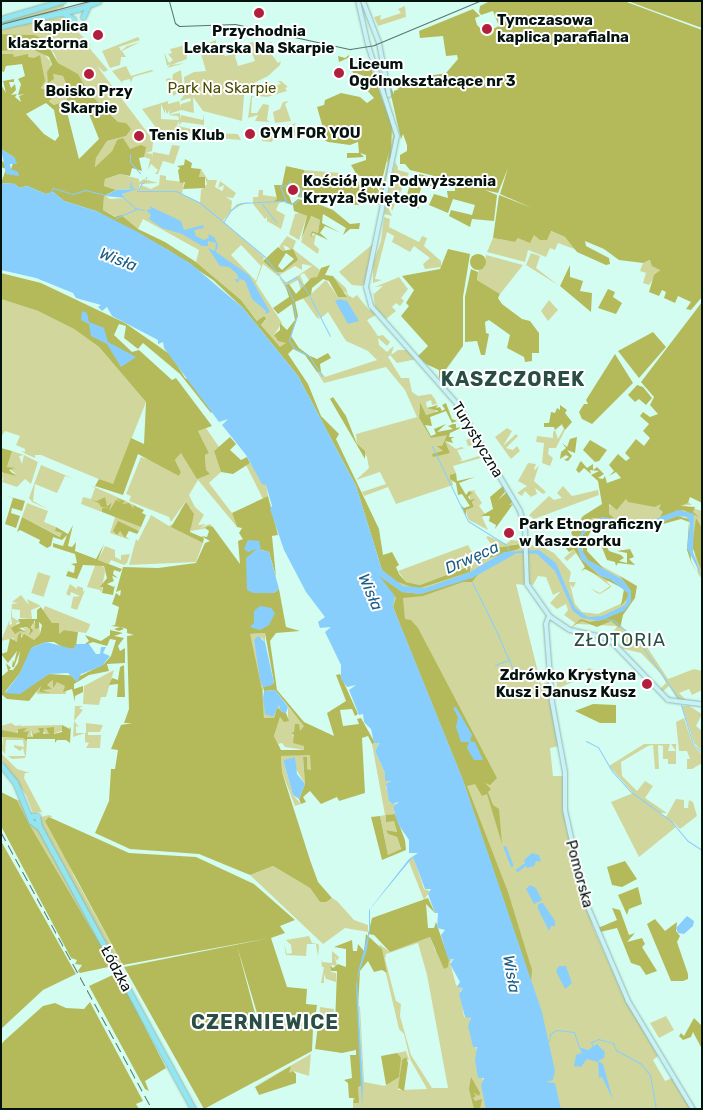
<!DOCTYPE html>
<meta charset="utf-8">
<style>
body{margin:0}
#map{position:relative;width:703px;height:1110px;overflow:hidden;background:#d4fdf1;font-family:Rubik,sans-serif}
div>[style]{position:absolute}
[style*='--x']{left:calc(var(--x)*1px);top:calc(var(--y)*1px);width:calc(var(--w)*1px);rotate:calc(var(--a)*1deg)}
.green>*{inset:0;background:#d1d79c;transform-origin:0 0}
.forest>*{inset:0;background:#b4ba59}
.round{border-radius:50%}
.water>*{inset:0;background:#88cefd}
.stream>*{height:1px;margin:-0.5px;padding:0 0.5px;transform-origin:0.5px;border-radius:0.5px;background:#88cefd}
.canal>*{height:2.5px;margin:-1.25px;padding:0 1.25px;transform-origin:1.25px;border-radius:1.25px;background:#88cefd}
.river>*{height:3px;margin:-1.5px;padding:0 1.5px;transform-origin:1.5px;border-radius:1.5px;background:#88cefd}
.roads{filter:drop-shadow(0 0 1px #90b7ac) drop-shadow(0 0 1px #90b7ac)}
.secondary>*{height:4px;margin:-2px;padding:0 2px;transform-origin:2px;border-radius:2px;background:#c9f2f8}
.primary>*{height:5px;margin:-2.5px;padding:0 2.5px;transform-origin:2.5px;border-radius:2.5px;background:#92e6f1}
.tram>*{height:1px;margin:-0.5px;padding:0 0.5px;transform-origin:0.5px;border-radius:0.5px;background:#5b746d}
.rail>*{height:1px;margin-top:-0.5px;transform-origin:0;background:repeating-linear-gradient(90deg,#5b746d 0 10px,transparent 0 15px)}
.dots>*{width:14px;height:14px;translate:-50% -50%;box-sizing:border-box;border:2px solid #fff;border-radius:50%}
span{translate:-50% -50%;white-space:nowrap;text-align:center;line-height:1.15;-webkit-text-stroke:4px #fff;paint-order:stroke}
.poi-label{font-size:15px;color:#05130f;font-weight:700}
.left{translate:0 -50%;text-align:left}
.right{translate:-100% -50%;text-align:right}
.park-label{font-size:15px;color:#4a4d00}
.street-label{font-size:15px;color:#05130f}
.water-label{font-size:16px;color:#1a5e85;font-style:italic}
.quarter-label{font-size:18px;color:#2a4e45;letter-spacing:1px}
.district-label{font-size:20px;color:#2a4e45;font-weight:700;letter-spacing:1px}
.frame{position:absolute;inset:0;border:2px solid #05130f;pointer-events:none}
</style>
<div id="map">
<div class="green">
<i style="clip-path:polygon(63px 2px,64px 7px,57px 9px,57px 12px,1px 25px,1px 20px)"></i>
<i style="clip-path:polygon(405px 6px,406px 17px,378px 26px,374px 17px,381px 15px,380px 20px,401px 13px,398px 9px)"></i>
<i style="clip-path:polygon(63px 17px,87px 41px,93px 48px,85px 41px,91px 50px,108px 70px,104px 72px,97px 66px,150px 136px,154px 134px,152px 151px,146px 153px,152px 154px,152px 157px,153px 152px,169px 155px,172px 145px,180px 146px,174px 164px,163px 161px,158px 174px,155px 174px,158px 170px,151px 164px,148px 170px,150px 159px,144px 157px,145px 147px,129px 149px,117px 140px,112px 151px,95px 167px,96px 158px,107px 141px,126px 136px,118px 122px,88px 92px,75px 73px,58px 63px,54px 53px,35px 35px,1px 34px,1px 30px,19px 25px)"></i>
<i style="clip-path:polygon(138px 37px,140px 40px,119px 47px,121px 51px,127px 46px,140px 42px,122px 51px,126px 57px,121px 57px,120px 65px,110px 68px,102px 51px)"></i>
<i style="clip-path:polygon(216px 40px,216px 46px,225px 56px,241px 52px,235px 56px,238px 66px,255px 61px,251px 50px,244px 53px,242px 45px,253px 42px,258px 46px,272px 42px,272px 55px,278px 63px,281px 61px,280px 65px,268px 76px,250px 85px,244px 96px,242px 121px,203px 111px,193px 97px,194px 113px,181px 110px,169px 114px,170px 109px,167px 114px,165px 109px,165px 114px,161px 104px,161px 119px,179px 120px,178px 116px,168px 115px,180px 113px,180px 120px,181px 115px,203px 120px,204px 114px,204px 125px,182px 122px,179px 125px,179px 121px,174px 132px,157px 129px,142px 109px,168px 101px,168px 104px,179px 101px,181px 107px,181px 104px,191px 101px,190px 98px,180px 101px,185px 93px,184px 77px,194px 72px,206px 71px,199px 47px)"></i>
<i style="clip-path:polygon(186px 45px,187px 59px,171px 65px,185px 63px,167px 68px,171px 64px,167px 66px,164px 52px,169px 63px,173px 60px,168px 54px,172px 53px,170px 49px)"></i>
<i style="clip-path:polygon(32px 49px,43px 53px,51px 62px,48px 82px,53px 74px,63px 76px,69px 92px,68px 100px,54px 105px,49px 100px,53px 92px,42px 88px,34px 59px,28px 58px,28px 55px,14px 58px,1px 54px,1px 51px)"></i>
<i style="clip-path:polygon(126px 66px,131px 76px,151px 70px,154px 71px,133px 77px,131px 83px,130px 79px,122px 81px,123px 84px,112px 71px)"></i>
<i style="clip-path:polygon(181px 70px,183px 90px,173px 96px,172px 83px,167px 84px,166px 79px,170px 78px,172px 82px,173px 74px)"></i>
<i style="clip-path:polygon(278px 81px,281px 81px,288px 87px,285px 88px,287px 91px,267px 97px,258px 96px,262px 93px,257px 89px,259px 87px,263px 86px,262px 90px,281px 84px)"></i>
<i style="clip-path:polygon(379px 84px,396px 136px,381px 212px,379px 211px,384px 192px,378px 188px,364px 189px,343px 180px,305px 179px,304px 170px,341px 173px,341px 176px,359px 178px,370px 184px,370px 182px,383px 184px,393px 136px)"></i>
<i style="clip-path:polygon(251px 96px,256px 97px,252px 97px,251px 113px,257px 113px,263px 104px,269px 105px,267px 120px,270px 122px,255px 121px,258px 115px,248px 118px)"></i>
<i style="clip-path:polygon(289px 101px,285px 104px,291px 121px,275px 123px,273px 112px,280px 109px,283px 102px)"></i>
<i style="clip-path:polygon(296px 123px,294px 126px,296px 133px,299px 131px,298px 136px,278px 134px,279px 126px,281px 129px)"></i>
<i style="clip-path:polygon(178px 126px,209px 133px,238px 134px,241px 140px,190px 136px,203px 135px,176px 132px)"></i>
<i style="clip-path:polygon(261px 128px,278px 129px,272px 142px,262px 141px)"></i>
<i style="clip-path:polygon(395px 162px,398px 167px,395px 185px,387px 205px,392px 216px,384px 214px)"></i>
<i style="clip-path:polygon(398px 167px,398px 170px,409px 173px,392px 211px,389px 199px)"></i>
<i style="clip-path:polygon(evenodd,201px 169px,208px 180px,217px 180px,215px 187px,222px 191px,223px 190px,224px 185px,218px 188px,220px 181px,236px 193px,233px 198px,226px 197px,232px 201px,231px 210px,237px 204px,250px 202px,234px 208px,223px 221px,264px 257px,263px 261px,275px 272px,283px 272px,298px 260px,288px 247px,283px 245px,286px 251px,283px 251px,279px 247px,287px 236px,296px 241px,293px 249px,320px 270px,317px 277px,309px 280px,304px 273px,300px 275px,305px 287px,301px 291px,298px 280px,285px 287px,279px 277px,287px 283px,312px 266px,302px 264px,302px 270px,295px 266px,278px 276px,263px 264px,256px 283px,282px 323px,274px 335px,278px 341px,285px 340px,285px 345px,280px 348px,261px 325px,266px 320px,263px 316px,258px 322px,241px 300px,196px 262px,199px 250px,143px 219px,138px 229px,103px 210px,104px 195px,110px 199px,125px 198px,122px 194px,137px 189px,116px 190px,104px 186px,105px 179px,120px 174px,139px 179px,139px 182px,144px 179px,158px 183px,140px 184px,138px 190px,141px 185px,151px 189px,159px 185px,160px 175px,166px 176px,166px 180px,184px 182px,182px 194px,200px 203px,201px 190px,207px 184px,205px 177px,199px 177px,201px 169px,241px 245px,261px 266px,256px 281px,231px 255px,241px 245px)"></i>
<i style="clip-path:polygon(259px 190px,263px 190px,263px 195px,277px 197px,284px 202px,279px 203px,276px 210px,285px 215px,281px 229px,267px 221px,267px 217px,265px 219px,253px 204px,253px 197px,258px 197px)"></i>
<i style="clip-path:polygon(299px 213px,307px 216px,299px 240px,289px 234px,295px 214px)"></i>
<i style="clip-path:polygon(310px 216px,320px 220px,318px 233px,312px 231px,310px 236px,316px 234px,314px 244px,319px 249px,318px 254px,301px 242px)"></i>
<i style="clip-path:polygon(378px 216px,366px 282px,362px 286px,352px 285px,339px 272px,373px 244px)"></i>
<i style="clip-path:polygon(384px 217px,390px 219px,389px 227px,419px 242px,422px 236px,427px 238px,424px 246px,441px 261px,441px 267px,425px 269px,423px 264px,430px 258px,414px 246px,410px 252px,392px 242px,394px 236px,387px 232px,375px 279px,382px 280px,373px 283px,373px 264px,381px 241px)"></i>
<i style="clip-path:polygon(550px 231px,565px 237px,577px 250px,558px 243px,555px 250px,550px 248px,546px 257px,528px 250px,525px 262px,487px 252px,493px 238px,515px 242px,518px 238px)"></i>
<i style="clip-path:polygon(531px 253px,540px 256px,536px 268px,558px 285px,526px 265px)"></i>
<i style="clip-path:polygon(486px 255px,523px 265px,500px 294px,477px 280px,479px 268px,484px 268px)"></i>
<i style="clip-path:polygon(651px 260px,660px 269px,649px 285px,643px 283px,646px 273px,640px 271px,643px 263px)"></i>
<i style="clip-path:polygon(334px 277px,346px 288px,348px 295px,353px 298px,357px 295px,369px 310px,372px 309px,376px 315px,367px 320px,378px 336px,383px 335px,390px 342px,387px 346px,378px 338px,379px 345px,387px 352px,390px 349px,394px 346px,391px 355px,398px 350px,409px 350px,417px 359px,397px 363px,390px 355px,388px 357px,401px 378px,409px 378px,412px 392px,418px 396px,431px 394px,435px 399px,437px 404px,432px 405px,431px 400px,426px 402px,427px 408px,434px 407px,436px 412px,425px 415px,420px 402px,419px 418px,431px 438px,448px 434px,442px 446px,438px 446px,450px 453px,445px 441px,456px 449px,461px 447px,464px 448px,465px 448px,473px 445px,468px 446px,466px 440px,474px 437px,478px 445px,476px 444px,462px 449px,457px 450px,462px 460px,458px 460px,463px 461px,482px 455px,482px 450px,484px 454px,484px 457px,453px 466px,456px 473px,451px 475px,453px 485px,396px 504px,388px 487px,364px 496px,362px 492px,386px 484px,380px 472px,356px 480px,369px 468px,367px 457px,357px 445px,356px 434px,417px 417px,405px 390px,386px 367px,324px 383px,317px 372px,321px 372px,325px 377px,377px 360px,368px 351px,346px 341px,328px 312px,321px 318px,315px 305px,320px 319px,317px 318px,302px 297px,308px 294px,313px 302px,310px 295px,326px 280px,338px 297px,347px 294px,340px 289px)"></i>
<i style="clip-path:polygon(399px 277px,408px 289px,401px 298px,404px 301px,400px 306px,396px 303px,392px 307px,396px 311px,386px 319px,375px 307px,373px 291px,374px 294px,383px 286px,375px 287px)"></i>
<i style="clip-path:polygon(1px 299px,38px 311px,74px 329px,99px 347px,146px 402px,113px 485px,41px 455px,35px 455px,35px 458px,26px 454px,21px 451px,25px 452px,25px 449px,16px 445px,20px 436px,5px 431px,1px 437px)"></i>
<i style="clip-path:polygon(549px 300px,558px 310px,548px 321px,541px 311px)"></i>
<i style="clip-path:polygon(560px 424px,564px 425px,565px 430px,556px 448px,549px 448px,548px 454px,553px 458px,550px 466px,542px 463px,544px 443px,536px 442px,537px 436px,553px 438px,553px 432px,555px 430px,558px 439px,564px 428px)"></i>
<i style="clip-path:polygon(206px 428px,219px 447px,214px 451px,221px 472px,209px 483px,232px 513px,237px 527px,198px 480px,189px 495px,195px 507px,204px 515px,198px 525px,206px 524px,200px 528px,210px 524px,213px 527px,191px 531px,191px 508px,185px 507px,187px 511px,180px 511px,188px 498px,171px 522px,169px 517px,129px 501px,131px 496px,126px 494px,141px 457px,157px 462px,179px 476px,181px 472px,175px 460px,181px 453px,206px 471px,205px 455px,209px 453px,198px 431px)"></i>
<i style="clip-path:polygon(507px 428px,512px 431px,503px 446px,516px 434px,518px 436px,506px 448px,513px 450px,517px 446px,520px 451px,511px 459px,495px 437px)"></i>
<i style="clip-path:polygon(12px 451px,24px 455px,19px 456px,22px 464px,24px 455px,38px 462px,31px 484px,25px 479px,17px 487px,2px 482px,4px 476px,1px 481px,3px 471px,16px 474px,7px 467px)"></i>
<i style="clip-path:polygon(250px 463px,266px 484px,268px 496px,263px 499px,246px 465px)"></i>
<i style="clip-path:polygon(528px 463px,536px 464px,534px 469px,535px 470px,539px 465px,534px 481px,546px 492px,543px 494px,535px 488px,537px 494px,531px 497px,525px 491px,522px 496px,517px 493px,527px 486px,518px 481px)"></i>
<i style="clip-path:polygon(41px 465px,72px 478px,65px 476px,57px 493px,35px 484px,33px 501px,48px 509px,32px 502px,29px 498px)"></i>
<i style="clip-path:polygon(90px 485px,126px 501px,136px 506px,134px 509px,121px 504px,121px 499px,121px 502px,116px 501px,109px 511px,112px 502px,106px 506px,103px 502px,105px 497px,98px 501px,91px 500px,103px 503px,108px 510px,102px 512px,81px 504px,83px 497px,91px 499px,95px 488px)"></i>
<i style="clip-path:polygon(563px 486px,572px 496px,598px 490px,599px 495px,534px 519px,529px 515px,549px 496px,554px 500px,562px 498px,557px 493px)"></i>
<i style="clip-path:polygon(477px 490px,474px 491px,482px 503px,479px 506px,486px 515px,482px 517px,488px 530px,469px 520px,467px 516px,466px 510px,474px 507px,472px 502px,476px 498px,470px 500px,469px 491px)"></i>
<i style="clip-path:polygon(evenodd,627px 497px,655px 507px,662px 503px,660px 510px,664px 512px,688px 502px,692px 505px,683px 505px,702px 511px,702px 579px,698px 574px,689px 519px,683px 516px,652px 528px,605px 522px,589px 531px,583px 540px,589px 559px,620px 576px,631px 586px,632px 601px,622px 616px,621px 626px,647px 647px,668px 679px,694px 669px,702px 671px,702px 690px,692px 695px,689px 689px,679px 693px,688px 702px,679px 702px,669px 686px,661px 693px,659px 690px,666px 683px,662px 675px,641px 653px,620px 648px,626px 639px,618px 631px,605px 637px,601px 635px,614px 631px,617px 626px,577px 624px,570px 629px,575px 623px,564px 615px,568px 610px,566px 604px,557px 609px,550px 603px,561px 591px,553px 595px,546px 577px,538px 576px,533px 585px,525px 582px,524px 585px,516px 584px,541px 684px,549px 682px,560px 746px,550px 748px,553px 776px,564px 776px,566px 827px,593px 927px,623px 995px,658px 1056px,653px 1060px,665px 1081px,672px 1078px,683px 1097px,697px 1109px,353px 1109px,353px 1084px,363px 1082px,359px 1007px,360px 1006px,364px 1082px,385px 1086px,394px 1078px,400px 1061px,397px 1053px,406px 1051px,409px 1060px,402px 1060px,398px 1090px,427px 1089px,410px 1059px,404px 1034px,399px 1029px,379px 944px,390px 952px,430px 937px,435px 950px,449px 960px,445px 956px,444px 947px,446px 955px,453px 959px,450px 962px,456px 985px,463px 988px,460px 991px,464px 1017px,470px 1017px,483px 1081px,532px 1087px,384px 572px,405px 584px,421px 586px,460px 574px,470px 566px,420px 585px,406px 582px,398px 571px,468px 545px,475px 557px,493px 547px,486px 537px,488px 536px,506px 544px,511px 540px,521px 541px,524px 531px,524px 539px,520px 544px,510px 544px,541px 546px,554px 553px,571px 572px,569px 582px,576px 582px,573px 588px,570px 584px,575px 604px,582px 612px,598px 614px,620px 604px,625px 599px,625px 589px,609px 580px,607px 582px,611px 586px,610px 588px,600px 594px,597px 593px,590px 588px,600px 593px,610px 586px,585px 567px,576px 553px,567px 561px,564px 558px,574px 549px,589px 519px,609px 514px,606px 507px,608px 505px,618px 509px,627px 497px,418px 943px,427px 975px,448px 1088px,432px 1088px,411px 1055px,400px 1016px,401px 1004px,396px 1001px,385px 959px,386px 954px,418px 943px)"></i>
<i style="clip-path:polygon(27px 503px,48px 511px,44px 522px,56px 527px,55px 531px,62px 533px,61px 537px,22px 517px)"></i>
<i style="clip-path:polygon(110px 514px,141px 527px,139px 531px,118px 522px,120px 531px,130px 540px,110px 533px,115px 517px)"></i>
<i style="clip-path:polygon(151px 515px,169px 526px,173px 524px,172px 527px,203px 543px,196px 562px,129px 565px,136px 539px,138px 541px)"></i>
<i style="clip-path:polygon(105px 546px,115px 550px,115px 557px,121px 560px,121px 555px,130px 554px,127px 563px,124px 565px,111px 560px,109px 564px,98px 560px)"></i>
<i style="clip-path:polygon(96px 563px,104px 567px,105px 572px,101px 593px,100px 590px,87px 587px)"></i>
<i style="left:38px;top:572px;width:13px;height:22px;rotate:18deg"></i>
<i style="clip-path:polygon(70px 584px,77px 589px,77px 586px,83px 588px,83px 592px,85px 590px,77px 610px,71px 608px,73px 597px,80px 596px,71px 592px,70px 596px,66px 594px)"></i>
<i style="clip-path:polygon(21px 595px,29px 605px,27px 599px,41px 606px,31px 610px,32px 619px,20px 618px,20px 610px,12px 609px,12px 617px,20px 622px,16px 623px,20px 631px,26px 630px,19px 626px,30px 629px,28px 634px,32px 629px,33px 621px,39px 628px,39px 622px,40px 634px,34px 640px,20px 635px,17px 642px,12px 641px,14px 638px,1px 641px,10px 619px,9px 625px,12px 624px,11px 617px,12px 604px,18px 603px,12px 602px)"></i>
<i style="clip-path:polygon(45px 606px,90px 624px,89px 628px,86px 633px,64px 630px,59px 634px,43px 610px)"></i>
<i style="clip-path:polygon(265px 633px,265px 642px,262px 638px,254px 640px,263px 687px,263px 698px,275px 709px,279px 705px,281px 712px,277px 709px,274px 718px,264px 718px,262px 699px,262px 689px,249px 634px)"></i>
<i style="clip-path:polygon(589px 668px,605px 675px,600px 674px,595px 677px,587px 671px,579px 679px,559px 688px,561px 692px,553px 695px,553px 690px,560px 686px,557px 687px,556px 677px,562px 675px,567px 683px)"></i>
<i style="clip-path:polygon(114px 670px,106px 697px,101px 697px,99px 705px,83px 704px,84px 686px)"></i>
<i style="clip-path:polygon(54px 679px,55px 684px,57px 681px,65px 686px,66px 694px,37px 694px,37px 688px,42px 686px,39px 691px,50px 692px,42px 690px)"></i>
<i style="clip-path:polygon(75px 706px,83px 706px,79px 708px,83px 710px,74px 721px,79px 727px,76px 726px,76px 733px,86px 733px,86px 723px,103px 725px,100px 732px,88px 732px,88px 735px,101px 735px,100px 748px,86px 748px,89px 743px,85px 742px,85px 733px,73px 737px)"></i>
<i style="clip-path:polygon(682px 706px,689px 706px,702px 714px,696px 726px,702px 731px,702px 751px,694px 743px)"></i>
<i style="clip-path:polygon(288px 707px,305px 726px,300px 732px,291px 733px,304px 746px,304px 750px,285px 747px,282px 743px,278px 744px,274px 736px,280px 716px,288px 721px)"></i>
<i style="clip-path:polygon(684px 718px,693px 745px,702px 754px,702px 763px,692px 769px,687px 769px,687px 759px,690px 759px,687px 751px,679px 751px,676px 722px)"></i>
<i style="clip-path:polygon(11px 723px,16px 726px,23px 724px,19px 726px,62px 725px,64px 730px,53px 734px,51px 728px,47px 730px,50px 734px,43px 734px,46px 732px,32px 734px,32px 727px,31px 735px,33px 737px,27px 737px,29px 731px,21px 734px,20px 728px,17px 732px,20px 733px,3px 732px,1px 726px)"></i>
<i style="clip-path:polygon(3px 737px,23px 738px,27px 741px,26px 755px,25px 758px,12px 759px,8px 756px,25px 756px,23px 748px,20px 751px,14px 747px,14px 753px,14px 745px,24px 747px,23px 740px,6px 740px,5px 754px,2px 750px)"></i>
<i style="clip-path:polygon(379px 742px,375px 751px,385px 773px,385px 781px,391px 780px,386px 786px,390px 803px,399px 804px,393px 807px,395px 814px,387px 815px,394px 821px,397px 832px,386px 830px,388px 834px,397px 837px,401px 850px,388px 855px,380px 816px,385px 815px,372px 744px)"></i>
<i style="clip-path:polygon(644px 744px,670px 744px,668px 751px,676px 751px,671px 744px,676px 744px,676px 764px,668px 764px,668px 759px,663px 759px,663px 746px,658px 745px,659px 769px,655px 769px,653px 745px,648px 746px,621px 762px,622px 776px,637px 791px,645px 781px,653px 786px,645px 798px,667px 813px,660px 813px,666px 817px,676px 799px,684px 800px,684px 808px,688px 808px,689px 800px,693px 802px,697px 816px,680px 829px,671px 820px,676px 827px,639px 857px,611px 802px,633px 793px,609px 766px)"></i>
<i style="clip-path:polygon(1px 753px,17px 769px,30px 773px,25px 773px,24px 778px,42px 812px,33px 813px,26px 795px,1px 760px)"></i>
<i style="clip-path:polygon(311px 754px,311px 770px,307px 769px,307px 757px,303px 758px,305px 784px,294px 766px,284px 763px,293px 795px,301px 804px,295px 806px,282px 772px,281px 756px)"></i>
<i style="clip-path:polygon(17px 800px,22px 800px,36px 825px,113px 967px,110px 967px,113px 966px,28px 822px)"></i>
<i style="clip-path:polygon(49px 815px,53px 817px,49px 817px,74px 876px,123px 965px,118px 966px,38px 821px,40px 817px,40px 821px,41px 817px)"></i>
<i style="clip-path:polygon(413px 856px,424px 889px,430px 891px,424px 900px,409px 862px)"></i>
<i style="clip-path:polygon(273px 866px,310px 888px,320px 902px,332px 898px,337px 901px,354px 920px,368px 925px,368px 932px,345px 928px,323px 944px,250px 875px)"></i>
<i style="clip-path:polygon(309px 936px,312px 943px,318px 944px,319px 946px,318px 957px,316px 944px,307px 944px,306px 956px,286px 955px,284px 944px,287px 954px,292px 953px,291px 945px,286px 940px)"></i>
<i style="clip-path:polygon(332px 951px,339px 957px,337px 961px,335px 956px,337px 966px,330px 965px,331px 972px,336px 973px,336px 982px,326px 979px,324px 974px,324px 983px,321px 983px,324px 967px,322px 967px,321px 958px,322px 962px,332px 963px)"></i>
<i style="clip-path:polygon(320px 1007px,334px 1009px,333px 1022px,319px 1023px)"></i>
<i style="clip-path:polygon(666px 1016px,674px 1030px,659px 1038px,650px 1023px)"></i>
<i style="clip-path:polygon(311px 1054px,309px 1076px,293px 1071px,291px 1073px,293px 1075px,289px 1073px,287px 1069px,253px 1087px)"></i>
</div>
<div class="forest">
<i style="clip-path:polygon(490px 1px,624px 1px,702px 30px,702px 297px,691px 310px,686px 309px,691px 302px,678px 296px,675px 303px,664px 298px,666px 292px,662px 290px,659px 296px,649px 292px,654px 275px,660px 270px,652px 266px,650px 260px,643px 263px,619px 260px,604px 249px,585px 241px,586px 246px,609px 258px,610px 264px,606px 265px,577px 252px,565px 237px,551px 231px,547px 240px,540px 240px,534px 235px,530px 243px,518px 238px,515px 242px,493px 238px,499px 195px,532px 208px,500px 194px,508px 168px,498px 193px,485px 190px,497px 195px,494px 221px,472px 219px,470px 227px,449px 216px,451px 210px,472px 215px,475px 205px,453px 199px,448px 213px,429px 205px,434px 194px,448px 198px,447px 191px,455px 191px,455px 181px,410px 170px,405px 164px,400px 164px,400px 155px,407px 151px,407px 145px,403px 134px,401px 139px,390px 91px,391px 88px,394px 94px,394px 91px,399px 89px,395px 87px,402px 87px,406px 80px,446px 73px,458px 59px,457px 55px,446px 56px,443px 36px,420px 38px,419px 31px,473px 9px,480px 16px,475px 18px,477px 25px,485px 33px,499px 26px,493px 11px,481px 15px,479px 12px,480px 6px)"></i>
<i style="clip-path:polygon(628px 1px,702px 1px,702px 28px,649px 9px)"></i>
<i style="clip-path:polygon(evenodd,1px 34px,35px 35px,45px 40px,58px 63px,78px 74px,88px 92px,118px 122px,126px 123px,131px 129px,126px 136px,107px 141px,96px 158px,95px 167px,112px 151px,117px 140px,123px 138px,130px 149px,141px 145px,146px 147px,144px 157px,139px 158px,142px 171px,132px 168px,130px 176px,120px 174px,105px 179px,104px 186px,116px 190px,104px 196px,103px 210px,115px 217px,121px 215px,138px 229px,165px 242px,196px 262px,241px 300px,257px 321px,264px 316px,266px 319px,261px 325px,280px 347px,286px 343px,278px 341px,274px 335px,280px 330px,280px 323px,287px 330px,295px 320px,292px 304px,278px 314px,273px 308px,289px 297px,285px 285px,289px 284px,296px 294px,311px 278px,317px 277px,321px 268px,330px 265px,325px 275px,333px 276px,347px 297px,338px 297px,329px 281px,323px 279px,312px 288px,311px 295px,295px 302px,298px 316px,291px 336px,299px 348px,310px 356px,317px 359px,328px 353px,331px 358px,320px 364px,321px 372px,317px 372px,305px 355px,293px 349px,288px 354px,308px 384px,321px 416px,339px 434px,336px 439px,379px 529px,383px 555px,392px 552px,399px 565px,396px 567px,399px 574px,406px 582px,420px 585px,470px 566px,470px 572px,417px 589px,395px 581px,382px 570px,356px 486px,298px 376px,243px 308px,213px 280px,168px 250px,96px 211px,64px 201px,53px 192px,46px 194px,27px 186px,19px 188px,15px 184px,1px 183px,6px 169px,1px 167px,1px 160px,11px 169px,15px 158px,1px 149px,1px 85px,6px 93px,3px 81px,14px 79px,14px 82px,9px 82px,11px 88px,15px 84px,16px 90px,11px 95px,17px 94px,15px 97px,21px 102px,19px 96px,25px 94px,18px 95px,21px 84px,18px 79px,25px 76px,22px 64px,6px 66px,4px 72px,1px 71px,1px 54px,13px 54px,14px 57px,28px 54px,28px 57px,34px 58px,40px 55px,45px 81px,41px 88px,53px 92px,54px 96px,49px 101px,54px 105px,67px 100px,69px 92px,63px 76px,53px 74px,54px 79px,48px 83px,47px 72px,52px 64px,49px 57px,32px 49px,1px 51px,1px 34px,46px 103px,54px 110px,59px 136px,55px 141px,44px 134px,26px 114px,46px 103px,1px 34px,67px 112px,89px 114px,99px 139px,79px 159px,67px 112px)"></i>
<i style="clip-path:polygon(349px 55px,353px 69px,360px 69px,356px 62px,370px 65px,392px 126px,391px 156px,387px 163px,389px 152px,382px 180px,378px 181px,357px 175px,351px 165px,366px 160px,366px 155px,360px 153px,364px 157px,347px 158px,347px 153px,359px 153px,358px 142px,350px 145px,328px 142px,321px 138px,323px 128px,317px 107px,324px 105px,325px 100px,341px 93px,360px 97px,367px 103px,374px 98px,365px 88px,372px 86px,369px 78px,356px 73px,354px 76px,348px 58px,339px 62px,338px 56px,345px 58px)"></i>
<i style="clip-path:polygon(185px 159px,192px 163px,191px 168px,201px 169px,199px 177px,205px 177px,205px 188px,183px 189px,185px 182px,180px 183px,178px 170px,180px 168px,177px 166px,184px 165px)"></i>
<i style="clip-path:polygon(286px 166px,304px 170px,305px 179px,330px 181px,335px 177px,337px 181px,377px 188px,384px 197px,379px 205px,363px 200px,359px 205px,323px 203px,323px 200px,298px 197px,296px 187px,286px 187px,292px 204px,298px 199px,318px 204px,333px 210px,350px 224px,360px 223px,359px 229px,350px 229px,343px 235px,346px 228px,323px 214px,322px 223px,341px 233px,325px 226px,320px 233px,328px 240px,313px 233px,311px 236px,314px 239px,310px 236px,312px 231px,318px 233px,320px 220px,311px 216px,301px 240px,307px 216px,294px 211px,293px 205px,281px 201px,273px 202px,277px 199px,274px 185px,282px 185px)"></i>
<i style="clip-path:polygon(419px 174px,435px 178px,432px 186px,422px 186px,417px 200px,419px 209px,414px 206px,415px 201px,406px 198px,410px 184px,415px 185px)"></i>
<i style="clip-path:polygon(evenodd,278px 247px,283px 251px,293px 249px,298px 260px,283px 272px,275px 272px,263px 261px,278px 247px,286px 253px,294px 259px,282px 270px,278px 266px,286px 253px)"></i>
<i style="clip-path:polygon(448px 249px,470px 254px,463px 297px,463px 346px,439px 379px,439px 370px,426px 364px,418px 356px,428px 346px,401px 316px,409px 306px,406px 303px,414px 290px,402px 276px,440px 269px)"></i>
<i class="round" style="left:470px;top:254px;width:16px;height:16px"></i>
<i style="clip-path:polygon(570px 265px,570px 277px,583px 281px,580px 291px,592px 293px,591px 312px,560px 286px)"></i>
<i style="clip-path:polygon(471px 269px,478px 272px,477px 280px,500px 294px,498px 298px,502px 304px,522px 319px,530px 321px,539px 333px,539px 353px,532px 353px,532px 361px,525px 362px,524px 357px,507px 348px,510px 335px,489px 320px,485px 322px,486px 333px,489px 334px,485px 355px,481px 355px,477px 341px,465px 342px,465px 297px)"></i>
<i style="clip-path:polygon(1px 273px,41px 283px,125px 323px,171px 355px,185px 378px,192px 381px,197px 377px,191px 383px,213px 411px,211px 413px,180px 374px,143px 343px,138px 349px,124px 338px,126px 326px,119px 324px,114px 335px,132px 352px,139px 350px,172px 380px,176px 378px,212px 426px,198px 431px,209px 453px,205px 455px,206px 470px,210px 474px,197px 479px,181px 453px,175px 460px,181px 472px,179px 476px,138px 454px,123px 495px,95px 486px,99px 479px,113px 484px,131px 438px,144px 444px,146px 402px,99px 347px,74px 329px,38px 311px,1px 299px)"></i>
<i style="clip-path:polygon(608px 289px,615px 292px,613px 297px,622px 303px,616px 314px,598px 308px)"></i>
<i style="clip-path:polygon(702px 302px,702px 503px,690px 497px,688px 503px,680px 506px,695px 507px,693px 512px,699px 517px,683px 510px,660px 517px,663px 512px,659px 509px,661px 504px,655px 507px,628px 502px,626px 499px,617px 510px,609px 504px,609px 514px,614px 518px,592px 518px,576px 543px,581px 559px,600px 576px,617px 581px,626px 587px,629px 596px,621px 606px,624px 589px,585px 569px,581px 571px,585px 567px,574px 549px,569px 552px,565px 547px,572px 545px,574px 538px,571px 533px,583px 516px,602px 504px,598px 481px,591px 475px,599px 471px,590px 470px,591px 474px,584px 468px,579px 473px,576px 470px,580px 462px,586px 456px,581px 461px,587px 468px,593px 464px,593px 470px,597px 467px,604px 474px,598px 478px,603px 479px,605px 476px,607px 483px,621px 478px,616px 472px,609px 476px,614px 471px,609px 465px,618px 454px,626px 461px,630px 458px,625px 453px,636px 439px,644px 446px,650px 438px,643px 431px,649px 424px,640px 416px,643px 412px,650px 417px,658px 414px,650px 405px,654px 397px,641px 382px)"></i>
<i style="clip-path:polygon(653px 332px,666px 347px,639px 378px,618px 351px)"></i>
<i style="clip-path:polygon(615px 354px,633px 383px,592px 424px,582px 419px,579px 412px,584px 404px,588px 404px,586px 400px)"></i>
<i style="clip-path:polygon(637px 385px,643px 387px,652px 398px,646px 405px,639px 399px,635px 402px,628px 395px)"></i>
<i style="clip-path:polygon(333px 397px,346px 416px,357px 444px,365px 451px,365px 459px,330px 399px)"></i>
<i style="clip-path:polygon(420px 402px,426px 415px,439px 411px,427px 408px,438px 405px,436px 408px,440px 407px,442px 411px,445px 409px,442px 405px,446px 403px,452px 419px,457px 421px,452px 423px,446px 411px,430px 417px,432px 426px,425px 425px,431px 436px,436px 434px,434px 429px,446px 424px,437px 432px,453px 429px,448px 426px,453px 424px,456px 424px,456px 428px,465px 426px,450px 433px,449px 437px,454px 437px,451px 439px,453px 443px,445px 441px,450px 453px,433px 457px,432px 454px,443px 451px,437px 446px,442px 446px,447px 435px,431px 438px,419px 418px)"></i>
<i style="clip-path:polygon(560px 405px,567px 410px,565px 413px,572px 422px,565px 430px,562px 424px,555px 430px,554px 427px,544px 427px,544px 423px,549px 423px,551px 412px,555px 413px,557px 408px,560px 410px)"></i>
<i style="clip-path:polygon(230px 437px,236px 444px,230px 450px,241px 460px,247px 457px,250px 463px,233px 474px,221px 472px,214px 451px)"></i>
<i style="clip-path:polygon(577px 437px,575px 453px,567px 450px,572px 456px,568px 461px,564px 460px,569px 457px,566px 455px,560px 459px,561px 452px,566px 448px,562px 443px,567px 447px,570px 439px)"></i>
<i style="clip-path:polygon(590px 440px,607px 450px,599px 461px,595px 462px,583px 450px)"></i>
<i style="clip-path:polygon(1px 448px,12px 451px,7px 467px,15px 468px,9px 470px,16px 476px,1px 472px)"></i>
<i style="clip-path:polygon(456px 473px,457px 481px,475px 477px,459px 483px,466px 495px,469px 491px,472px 493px,468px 497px,470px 500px,476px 498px,472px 502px,474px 507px,466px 510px,466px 516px,461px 505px,464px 508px,470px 506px,462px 494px,458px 495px,456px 483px,450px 479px,450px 475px)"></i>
<i style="clip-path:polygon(503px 486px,505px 492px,498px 500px,507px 492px,513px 502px,509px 505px,513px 504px,495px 529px,496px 525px,489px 521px,490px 516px,481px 516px,493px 509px,490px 497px)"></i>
<i style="clip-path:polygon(3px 495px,25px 501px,22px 511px,12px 508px,11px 513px,20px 516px,16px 528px,5px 524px,13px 498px)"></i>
<i style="clip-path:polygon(evenodd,268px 496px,278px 535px,272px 536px,276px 577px,269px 552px,258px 549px,255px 553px,262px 591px,274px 593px,279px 589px,286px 627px,300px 631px,276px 633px,270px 641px,277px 690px,304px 722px,334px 736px,327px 713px,346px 701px,336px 675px,340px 674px,358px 714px,355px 716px,352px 709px,340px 710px,343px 726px,359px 724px,357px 719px,361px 718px,375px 743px,372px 744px,368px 736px,362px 738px,365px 793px,339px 801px,337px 797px,321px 804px,310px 791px,303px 797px,306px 802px,301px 804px,299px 799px,305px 784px,303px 757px,307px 757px,307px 769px,311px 770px,310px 755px,281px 756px,282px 772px,310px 860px,318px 882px,332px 898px,326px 902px,320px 902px,310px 888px,273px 866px,250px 875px,199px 854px,130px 849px,95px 833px,109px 801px,111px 769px,115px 769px,118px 750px,111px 749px,121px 725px,132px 723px,124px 723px,129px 709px,127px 636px,134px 635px,127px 633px,127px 629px,121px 627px,124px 629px,119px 631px,114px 629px,120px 627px,111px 626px,115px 625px,119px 607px,112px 604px,116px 593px,120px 596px,121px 590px,116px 592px,123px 567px,158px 568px,196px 563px,205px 543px,210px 541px,201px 536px,207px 537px,209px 531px,205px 528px,208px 526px,213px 527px,240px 564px,238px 541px,243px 539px,239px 533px,242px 528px,237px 527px,232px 513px,268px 496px,265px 633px,274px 683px,263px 687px,264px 691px,275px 690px,304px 726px,300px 731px,299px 724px,295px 724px,294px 732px,291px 733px,294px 735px,293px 743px,304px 746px,304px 750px,281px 750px,274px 736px,280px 717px,284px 722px,289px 721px,286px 713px,277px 708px,274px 718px,264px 718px,262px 689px,250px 634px,265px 633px)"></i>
<i style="clip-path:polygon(105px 497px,107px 506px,112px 502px,109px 511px,116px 500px,121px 502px,116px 498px,125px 501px,122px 504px,129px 503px,134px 509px,133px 505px,144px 510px,142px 513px,146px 515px,141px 527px,102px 512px,102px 508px,109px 508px,101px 507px,99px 503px,91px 500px,97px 501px)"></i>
<i style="clip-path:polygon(186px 502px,194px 514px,190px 532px,204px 538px,203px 543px,171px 527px)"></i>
<i style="clip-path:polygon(677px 516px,689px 519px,691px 561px,698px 574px,691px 562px,687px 550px,689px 522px,681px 519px,645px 529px,606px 523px,592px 529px,586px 540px,598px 544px,587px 543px,587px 551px,604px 569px,588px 560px,583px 553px,583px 534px,600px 522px,650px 527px)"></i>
<i style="clip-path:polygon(22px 517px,60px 537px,62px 533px,55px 531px,56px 527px,68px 534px,73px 525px,68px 546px,72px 547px,76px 542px,75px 551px,96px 559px,104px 544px,98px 560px,122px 569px,120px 572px,114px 570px,113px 574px,118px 578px,112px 576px,114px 581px,107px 584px,114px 587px,115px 585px,113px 595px,102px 593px,103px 587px,100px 587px,107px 578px,104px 566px,83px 565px,77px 579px,66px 576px,68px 571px,74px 573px,75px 566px,71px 564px,77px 563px,75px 554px,53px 547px,53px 543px,63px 546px,67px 535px,62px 540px,53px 537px,51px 546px,47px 548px,39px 543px,40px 540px,20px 530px,17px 532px)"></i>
<i style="clip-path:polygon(696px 518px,702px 528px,702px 572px,692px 546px)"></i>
<i style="clip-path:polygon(118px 521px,139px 531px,137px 534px,129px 531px,125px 538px,120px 531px,117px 535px,113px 531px)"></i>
<i style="clip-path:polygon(524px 539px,524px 545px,518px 549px,477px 562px,497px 548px,520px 544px)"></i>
<i style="clip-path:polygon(601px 545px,606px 545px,609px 551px,621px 555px,624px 558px,619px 561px,627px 563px,627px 553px,617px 551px,630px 549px,634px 557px,629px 559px,635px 565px,618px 563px,616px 566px,615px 562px,607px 560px)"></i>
<i style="clip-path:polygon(480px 572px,472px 582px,463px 582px,423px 596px,403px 598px,405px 619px,411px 620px,418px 628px,497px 778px,490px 785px,485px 783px,491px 789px,488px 792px,493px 805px,499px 809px,502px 844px,487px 794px,482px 796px,475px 784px,467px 786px,508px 892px,532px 970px,531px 982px,463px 780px,393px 607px,396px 598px,377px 574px,402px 592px,421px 594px)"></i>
<i style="clip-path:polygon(620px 576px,637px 586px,635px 598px,623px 615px,620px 628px,611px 621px,597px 627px,582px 621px,574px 625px,581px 619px,590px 622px,605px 619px,628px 606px,631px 591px)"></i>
<i style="clip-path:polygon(41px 607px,52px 623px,59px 623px,59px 634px,64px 630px,78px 632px,76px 646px,73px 649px,64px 648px,54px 642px,46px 642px,33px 647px,20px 673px,5px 692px,24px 690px,49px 674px,80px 676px,104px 664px,111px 656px,116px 640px,110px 639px,107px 646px,93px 642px,82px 646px,89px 641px,85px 635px,101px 641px,110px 635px,110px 630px,123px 633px,114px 636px,124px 638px,118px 646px,120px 651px,125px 648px,125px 663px,107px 664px,109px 671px,89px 675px,74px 684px,74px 689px,83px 686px,83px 692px,75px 696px,75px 702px,72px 689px,63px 692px,65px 686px,57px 682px,53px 688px,53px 680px,47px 685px,52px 689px,42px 690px,51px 693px,39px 692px,41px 686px,29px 701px,7px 699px,1px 694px,1px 677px,8px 671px,6px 663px,11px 668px,9px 670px,13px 670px,18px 663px,20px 651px,14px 667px,12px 667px,13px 660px,14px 663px,17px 651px,8px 663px,1px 654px,7px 652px,10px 638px,17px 642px,18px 635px,21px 632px,21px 638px,24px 634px,34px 640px,40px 634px,42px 625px,39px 622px,39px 628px,35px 629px,35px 620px,31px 627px,33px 631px,29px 635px,30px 629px,26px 627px,19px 628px,26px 632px,20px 631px,15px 634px,11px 628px,20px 623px,18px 619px,37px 619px,37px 610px)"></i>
<i style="clip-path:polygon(124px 665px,125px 697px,117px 697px,118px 684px,109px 685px,112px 678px,118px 680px,120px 667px)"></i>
<i style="clip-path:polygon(593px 704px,616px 705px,616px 723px,600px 723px,575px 711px)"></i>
<i style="clip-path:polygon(62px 725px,70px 729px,71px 726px,70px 743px,66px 740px,57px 740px,55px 743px,55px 739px,27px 739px,27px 741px,23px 738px,1px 737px,1px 730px,18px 733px,18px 729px,27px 728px,23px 732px,29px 731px,27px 737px,33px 737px,31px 727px,33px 734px,40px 732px,38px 728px,44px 728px,43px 734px,49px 734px,46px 728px,54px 727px,54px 734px,62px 732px)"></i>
<i style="clip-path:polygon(1px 792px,17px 800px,28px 822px,113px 966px,80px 973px,78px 971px,82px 965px,75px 964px,77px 960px,71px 958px,1px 826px)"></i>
<i style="clip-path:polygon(395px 814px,405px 840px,406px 850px,382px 860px,371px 817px,380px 816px,388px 855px,401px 849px,397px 837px,388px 834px,386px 830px,397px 832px,394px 821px,386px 822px,386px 815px)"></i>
<i style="clip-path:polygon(49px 817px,129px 853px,196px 857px,254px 884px,295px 920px,280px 926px,285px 933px,271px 938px,287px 987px,307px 989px,306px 1004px,317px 1005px,314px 1027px,257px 1025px,257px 1013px,237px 946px,255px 1013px,250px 1032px,257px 1026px,313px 1029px,312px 1051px,204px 1109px,124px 967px,270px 938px,123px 965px,45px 821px)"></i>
<i style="clip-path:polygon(1px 841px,76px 974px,43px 990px,1px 1029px)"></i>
<i style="clip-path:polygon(625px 861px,637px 879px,622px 887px,612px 885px,607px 867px)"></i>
<i style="clip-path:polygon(638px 887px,642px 904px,629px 909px,627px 915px,618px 895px)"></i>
<i style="clip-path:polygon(428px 898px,435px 913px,426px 904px,428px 928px,434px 928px,436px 922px,449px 960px,448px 967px,444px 969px,430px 937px,390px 952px,374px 935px,368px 934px,372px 918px)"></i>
<i style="clip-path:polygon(612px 908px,620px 910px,629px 935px,635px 933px,627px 942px,642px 938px,645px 944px,642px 947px,657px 971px,646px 975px,640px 966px,631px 963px,617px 928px,600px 932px,598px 928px,617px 920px)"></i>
<i style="clip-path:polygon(655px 919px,665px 931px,677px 922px,676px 931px,680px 936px,677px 942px,688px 974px,688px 979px,683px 981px,671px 981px,647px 924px)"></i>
<i style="clip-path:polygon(366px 934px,382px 949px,387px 973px,382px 970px,374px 972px,368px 961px,360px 971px,358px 1007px,362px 1085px,358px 1087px,359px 1103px,353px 1103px,355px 1098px,349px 1098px,348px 1083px,344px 1080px,352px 1078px,350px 1055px,356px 1055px,356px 1050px,342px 1053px,315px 1049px,318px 1025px,335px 1025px,337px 971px,331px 971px,330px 965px,333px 968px,338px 964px,346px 967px,346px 949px,334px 947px,352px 940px,353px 951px,357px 951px,358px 944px,364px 951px)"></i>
<i style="clip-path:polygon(117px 973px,166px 1068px,145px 1081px,149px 1091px,145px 1089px,89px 986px)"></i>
<i style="clip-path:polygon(90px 1002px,143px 1101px,136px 1104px,139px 1109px,1px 1109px,1px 1045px,4px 1041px,43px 1006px,55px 1003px,66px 1008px,84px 1009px)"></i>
<i style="clip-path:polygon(694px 1018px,702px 1026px,702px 1049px,693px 1032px,691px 1037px,683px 1040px,679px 1036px,681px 1033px,684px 1036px)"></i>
<i style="clip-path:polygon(397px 1053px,401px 1058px,399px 1077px,386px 1085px,381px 1056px)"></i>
<i style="clip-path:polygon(406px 1057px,408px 1063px,404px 1091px,398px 1088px,402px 1060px)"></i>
<i style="clip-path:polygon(291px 1066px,289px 1073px,293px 1071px,296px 1074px,296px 1083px,259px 1095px,255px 1087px)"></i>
<i style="clip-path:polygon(471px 1077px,480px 1093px,479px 1096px,473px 1092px,476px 1096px,473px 1098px,475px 1101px,482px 1099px,480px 1109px,474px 1109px,469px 1089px)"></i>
</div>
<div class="water">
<i style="clip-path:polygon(1px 149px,15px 158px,17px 164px,10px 164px,11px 169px,18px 172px,19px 176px,6px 174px)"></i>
<i style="clip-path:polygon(1px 183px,15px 184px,19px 188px,27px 186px,46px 194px,53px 192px,64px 201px,96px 211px,136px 231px,190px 263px,243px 308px,298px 376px,356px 486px,382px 570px,403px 586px,425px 588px,470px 572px,504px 552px,539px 550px,556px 563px,575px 608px,588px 617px,602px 616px,625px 605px,629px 592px,621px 583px,601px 576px,581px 559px,576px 543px,585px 526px,602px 517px,643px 524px,678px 510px,694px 514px,693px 552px,702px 577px,687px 548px,690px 523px,687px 517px,677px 516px,650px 527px,600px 522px,583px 534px,581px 548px,588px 560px,623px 580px,631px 591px,631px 602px,624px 611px,599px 621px,582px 618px,573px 611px,555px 571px,537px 554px,517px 553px,472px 578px,421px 594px,402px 592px,379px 576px,395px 596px,393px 607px,463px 780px,542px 1012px,555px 1071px,553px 1080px,546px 1082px,555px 1083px,561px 1109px,486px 1109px,481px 1085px,484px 1078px,478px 1078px,475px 1060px,477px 1047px,473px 1047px,468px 1026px,471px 1018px,465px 1017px,459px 994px,463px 988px,457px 987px,460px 982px,450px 964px,454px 959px,448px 959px,446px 952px,441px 935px,445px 930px,437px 928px,438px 913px,435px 913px,428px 894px,431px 889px,425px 889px,413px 857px,370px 909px,370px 929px,367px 949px,357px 979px,363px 1083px,362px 1109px,356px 985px,358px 972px,369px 931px,369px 910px,409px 859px,418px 853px,409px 853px,409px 840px,398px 824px,393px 807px,399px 802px,392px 804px,389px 801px,386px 784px,391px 781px,385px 781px,385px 773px,375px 751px,379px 743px,374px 743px,371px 729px,364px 722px,363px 714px,359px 715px,349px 690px,356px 685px,347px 687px,341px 679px,341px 665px,325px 632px,331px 627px,320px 628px,318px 622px,325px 617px,306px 592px,284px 550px,270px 509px,272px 506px,266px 485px,262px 484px,246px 455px,222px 425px,228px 419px,219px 422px,164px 348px,163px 342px,158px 344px,158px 340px,112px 316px,107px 307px,102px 311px,98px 307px,101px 305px,76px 298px,73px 293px,36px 278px,1px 270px)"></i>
<i style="clip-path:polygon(138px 189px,122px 194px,125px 198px,105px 196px,116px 190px)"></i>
<i style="clip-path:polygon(149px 206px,181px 221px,184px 230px,203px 225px,204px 228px,194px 230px,196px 236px,204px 240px,209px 238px,208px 234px,214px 237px,218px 245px,216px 252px,249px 275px,270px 312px,265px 314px,266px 311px,252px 299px,245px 281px,240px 279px,237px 283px,235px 279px,239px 279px,237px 274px,229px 267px,220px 266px,208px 248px,215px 251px,216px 243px,208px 241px,208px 246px,202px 246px,182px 234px,162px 228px,149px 219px,151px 215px,146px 210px,151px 209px)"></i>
<i style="clip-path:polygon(340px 299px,347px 301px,359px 321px,348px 324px,335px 301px)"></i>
<i style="clip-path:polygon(82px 311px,87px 313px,89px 322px,104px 328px,108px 342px,136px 357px,121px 367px,107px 344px,91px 336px,89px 324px,81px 320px)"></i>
<i style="clip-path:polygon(248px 540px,259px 541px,261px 550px,269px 552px,279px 589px,274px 593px,253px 593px,247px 590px,246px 558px,257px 549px,248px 552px,244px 549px)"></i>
<i style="clip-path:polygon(260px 606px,271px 608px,275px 613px,269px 625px,260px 630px,250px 627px,254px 623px,254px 611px)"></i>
<i style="clip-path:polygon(258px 636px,265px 642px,274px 683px,270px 686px,263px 687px,260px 680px,254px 640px)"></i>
<i style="clip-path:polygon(46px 642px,73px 649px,76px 644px,89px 644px,96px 654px,100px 654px,101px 647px,106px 647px,103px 653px,110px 656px,102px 666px,81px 674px,77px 682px,68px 673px,49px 674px,20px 694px,5px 693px,20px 673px,31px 648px)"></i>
<i style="clip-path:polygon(275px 690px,288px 707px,286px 713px,281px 712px,279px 705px,273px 717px,265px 714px,263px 698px,264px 691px)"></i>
<i style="clip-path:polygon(456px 707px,472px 735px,470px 741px,475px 742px,483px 760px,474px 760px,467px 748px,469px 742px,461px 742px,456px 727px,458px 717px,453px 708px)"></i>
<i style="clip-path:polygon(295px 757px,297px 774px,305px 784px,299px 799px,293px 795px,284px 763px,284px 760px)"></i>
<i style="clip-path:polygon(532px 853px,539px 855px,541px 862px,536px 861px,534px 866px,527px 868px,524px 860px)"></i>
<i style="clip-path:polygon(530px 885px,536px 888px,542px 900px,534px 904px,526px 889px)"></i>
<i style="clip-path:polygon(543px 903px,555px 921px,555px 926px,551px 926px,549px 931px,538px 909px,538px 904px)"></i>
<i style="clip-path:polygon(687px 916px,694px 921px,693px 926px,684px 934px,678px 933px,676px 928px)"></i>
<i style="clip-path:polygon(559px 966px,566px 966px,572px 983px,565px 989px,556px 971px)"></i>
<i style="clip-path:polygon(597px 1044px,605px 1052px,604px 1058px,598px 1061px,603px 1064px,613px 1100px,602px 1077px,599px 1078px,598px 1062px,587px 1059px,581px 1067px,574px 1066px,576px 1055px,581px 1053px,583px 1056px,579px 1047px,588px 1050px)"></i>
</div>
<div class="stream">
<i style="--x:130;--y:154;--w:8;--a:90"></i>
<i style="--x:130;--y:162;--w:15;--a:48"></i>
<i style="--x:146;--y:177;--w:1;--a:90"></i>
<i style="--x:141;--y:184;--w:4;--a:-34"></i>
<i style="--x:131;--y:185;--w:4;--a:63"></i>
<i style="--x:292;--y:187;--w:9;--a:13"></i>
<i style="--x:301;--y:189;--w:8;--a:97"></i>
<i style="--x:130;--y:189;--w:8;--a:-83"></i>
<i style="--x:138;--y:189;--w:5;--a:-53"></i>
<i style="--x:137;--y:191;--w:39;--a:0"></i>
<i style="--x:176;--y:191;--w:25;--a:26"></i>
<i style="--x:199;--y:202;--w:85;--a:39.7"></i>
<i style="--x:264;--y:256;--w:34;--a:52"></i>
<i style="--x:285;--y:283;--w:13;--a:-29"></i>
<i style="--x:296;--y:277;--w:18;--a:52"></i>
<i style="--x:50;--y:193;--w:6;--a:-59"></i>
<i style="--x:53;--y:188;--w:21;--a:17"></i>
<i style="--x:73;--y:194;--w:13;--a:-18"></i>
<i style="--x:85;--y:190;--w:21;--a:14"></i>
<i style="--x:124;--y:198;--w:15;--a:42"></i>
<i style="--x:135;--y:208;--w:9;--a:13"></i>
<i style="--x:281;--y:201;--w:5;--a:0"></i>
<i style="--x:286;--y:201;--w:16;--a:-112"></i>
<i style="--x:280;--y:186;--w:8;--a:-7"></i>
<i style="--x:288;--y:185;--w:5;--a:-68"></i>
<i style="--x:285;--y:202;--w:7;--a:16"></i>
<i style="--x:262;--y:204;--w:23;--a:52"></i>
<i style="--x:294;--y:204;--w:6;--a:-45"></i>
<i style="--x:116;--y:218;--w:22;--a:-24"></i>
<i style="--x:224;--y:221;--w:13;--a:-58"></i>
<i style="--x:231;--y:210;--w:12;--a:-35"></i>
<i style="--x:241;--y:203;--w:40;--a:-2.9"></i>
<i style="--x:286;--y:285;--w:17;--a:65"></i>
<i style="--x:308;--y:293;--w:48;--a:62.9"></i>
<i style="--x:293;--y:303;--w:15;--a:79"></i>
<i style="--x:296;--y:318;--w:23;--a:108"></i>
<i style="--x:289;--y:340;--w:9;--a:58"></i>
<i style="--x:294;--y:348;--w:17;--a:28"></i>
<i style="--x:309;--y:356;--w:24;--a:57"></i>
<i style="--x:432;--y:446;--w:83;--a:64.4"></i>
<i style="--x:468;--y:521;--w:44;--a:31.9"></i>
<i style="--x:507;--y:546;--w:6;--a:72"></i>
<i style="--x:472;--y:582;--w:45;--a:63.4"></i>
<i style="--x:605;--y:619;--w:8;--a:7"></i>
<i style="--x:613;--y:620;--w:11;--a:41"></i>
<i style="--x:492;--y:623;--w:7;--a:63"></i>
<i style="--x:622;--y:628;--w:18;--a:34"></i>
<i style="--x:637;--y:638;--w:9;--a:58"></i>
<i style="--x:496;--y:630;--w:26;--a:67"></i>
<i style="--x:643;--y:648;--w:62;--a:54.8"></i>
<i style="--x:507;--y:655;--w:23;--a:67"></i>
<i style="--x:495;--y:665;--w:14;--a:-21"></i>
<i style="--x:681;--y:705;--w:41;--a:72.9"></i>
<i style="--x:693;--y:744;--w:12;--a:42"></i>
<i style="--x:586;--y:741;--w:13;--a:27"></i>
<i style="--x:598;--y:747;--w:28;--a:60"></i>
<i style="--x:612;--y:771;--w:27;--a:48"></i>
<i style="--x:630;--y:791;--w:51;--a:36.2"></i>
<i style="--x:671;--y:821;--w:26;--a:50"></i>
<i style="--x:688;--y:841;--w:17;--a:33"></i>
<i style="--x:549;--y:1041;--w:7;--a:-82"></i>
<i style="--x:550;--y:1034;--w:7;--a:-34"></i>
<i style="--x:556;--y:1030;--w:18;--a:6"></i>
<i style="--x:574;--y:1032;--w:16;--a:72"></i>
<i style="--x:593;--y:1047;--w:5;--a:-112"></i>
<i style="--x:591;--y:1042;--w:8;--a:-23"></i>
<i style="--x:598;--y:1039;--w:16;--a:15"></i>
<i style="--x:613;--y:1043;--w:8;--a:67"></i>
<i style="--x:616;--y:1050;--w:29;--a:29"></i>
<i style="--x:641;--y:1064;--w:14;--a:51"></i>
<i style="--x:650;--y:1075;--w:35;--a:80"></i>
</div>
<div class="canal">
<i style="--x:505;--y:847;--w:19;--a:69"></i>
<i style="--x:517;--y:870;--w:9;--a:-36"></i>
</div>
<div class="river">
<i style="--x:611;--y:578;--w:23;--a:38"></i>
</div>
<div class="roads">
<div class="secondary">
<i style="--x:358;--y:1;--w:45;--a:77.2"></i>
<i style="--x:368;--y:45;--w:96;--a:72.3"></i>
<i style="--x:397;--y:136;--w:154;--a:101.6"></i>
<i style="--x:366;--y:287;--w:20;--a:75"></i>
<i style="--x:371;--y:306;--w:130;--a:48.7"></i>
<i style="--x:457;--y:404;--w:124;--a:59.5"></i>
<i style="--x:520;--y:511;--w:18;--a:74"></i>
<i style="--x:525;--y:528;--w:56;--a:88"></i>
<i style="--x:527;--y:584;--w:39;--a:55"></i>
<i style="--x:549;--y:616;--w:25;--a:34"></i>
<i style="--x:570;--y:630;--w:33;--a:12"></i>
<i style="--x:602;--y:637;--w:13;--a:29"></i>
<i style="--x:613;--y:643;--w:79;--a:46"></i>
<i style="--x:668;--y:700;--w:34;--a:7"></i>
<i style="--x:363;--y:1;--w:45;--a:69.1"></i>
<i style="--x:379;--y:43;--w:53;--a:79.1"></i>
<i style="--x:549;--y:616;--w:9;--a:111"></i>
<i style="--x:546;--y:624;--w:78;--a:85.6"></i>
<i style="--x:552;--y:702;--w:71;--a:79.5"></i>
<i style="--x:565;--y:772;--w:38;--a:90"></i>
<i style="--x:565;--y:810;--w:92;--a:77.5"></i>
<i style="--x:585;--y:900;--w:110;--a:66.9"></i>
<i style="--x:628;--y:1001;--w:126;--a:59"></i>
</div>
<div class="primary">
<i style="--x:63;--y:13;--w:12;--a:31"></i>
<i style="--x:83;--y:17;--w:12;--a:-66"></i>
<i style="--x:1;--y:19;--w:64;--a:-16.4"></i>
<i style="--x:1;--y:26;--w:79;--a:-12.4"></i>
<i style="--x:78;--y:9;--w:22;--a:-21"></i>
<i style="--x:1;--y:765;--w:22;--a:51"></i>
<i style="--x:15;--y:782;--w:42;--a:67.7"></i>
<i style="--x:31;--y:821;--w:11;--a:38"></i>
<i style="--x:40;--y:828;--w:320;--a:61.4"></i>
<i style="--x:31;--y:816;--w:6;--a:0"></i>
<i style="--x:37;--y:816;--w:10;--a:79"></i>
</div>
</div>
<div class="tram">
<i style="--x:169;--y:1;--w:23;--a:75"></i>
<i style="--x:175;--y:23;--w:5;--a:37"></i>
<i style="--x:179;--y:26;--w:56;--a:-2"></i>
<i style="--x:235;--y:24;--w:118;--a:12.3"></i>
<i style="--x:350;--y:49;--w:24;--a:-9"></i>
<i style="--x:374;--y:45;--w:114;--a:-22.7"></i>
<i style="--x:1;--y:24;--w:91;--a:-14.6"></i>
</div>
<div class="rail">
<i style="--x:1;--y:832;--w:315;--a:61.4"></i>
</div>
<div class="dots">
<i style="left:259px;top:13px;background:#b21f3c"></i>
<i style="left:487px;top:29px;background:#b21f3c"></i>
<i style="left:98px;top:35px;background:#b21f3c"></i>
<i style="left:339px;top:73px;background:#b21f3c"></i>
<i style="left:89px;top:74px;background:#b21f3c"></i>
<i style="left:250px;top:134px;background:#b21f3c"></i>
<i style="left:139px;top:136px;background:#b21f3c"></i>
<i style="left:293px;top:190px;background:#b21f3c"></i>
<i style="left:509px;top:533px;background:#b21f3c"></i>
<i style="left:647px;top:684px;background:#b21f3c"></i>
</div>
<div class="poi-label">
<span class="left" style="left:497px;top:29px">Tymczasowa<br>kaplica parafialna</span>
<span class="right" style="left:88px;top:35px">Kaplica<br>klasztorna</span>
<span style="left:259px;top:40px">Przychodnia<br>Lekarska Na Skarpie</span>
<span class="left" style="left:349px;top:73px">Liceum<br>Ogólnokształcące nr 3</span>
<span style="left:89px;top:100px">Boisko Przy<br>Skarpie</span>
<span class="left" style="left:260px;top:134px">GYM FOR YOU</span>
<span class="left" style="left:149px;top:136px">Tenis Klub</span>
<span class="left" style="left:303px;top:190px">Kościół pw. Podwyższenia<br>Krzyża Świętego</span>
<span class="left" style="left:519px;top:533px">Park Etnograficzny<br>w Kaszczorku</span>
<span class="right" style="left:636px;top:684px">Zdrówko Krystyna<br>Kusz i Janusz Kusz</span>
</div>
<div class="park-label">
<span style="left:222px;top:89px">Park Na Skarpie</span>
</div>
<div class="street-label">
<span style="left:477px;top:440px;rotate:59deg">Turystyczna</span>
<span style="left:579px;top:874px;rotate:75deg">Pomorska</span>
<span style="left:116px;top:969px;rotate:62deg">Łódzka</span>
</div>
<div class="water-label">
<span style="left:118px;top:260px;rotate:21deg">Wisła</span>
<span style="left:472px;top:558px;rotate:-24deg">Drwęca</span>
<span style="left:370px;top:592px;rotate:67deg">Wisła</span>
<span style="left:511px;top:974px;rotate:80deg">Wisła</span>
</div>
<div class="quarter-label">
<span style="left:620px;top:640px">ZŁOTORIA</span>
</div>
<div class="district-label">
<span style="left:513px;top:379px">KASZCZOREK</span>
<span style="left:265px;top:1022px">CZERNIEWICE</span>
</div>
<div class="frame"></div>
</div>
